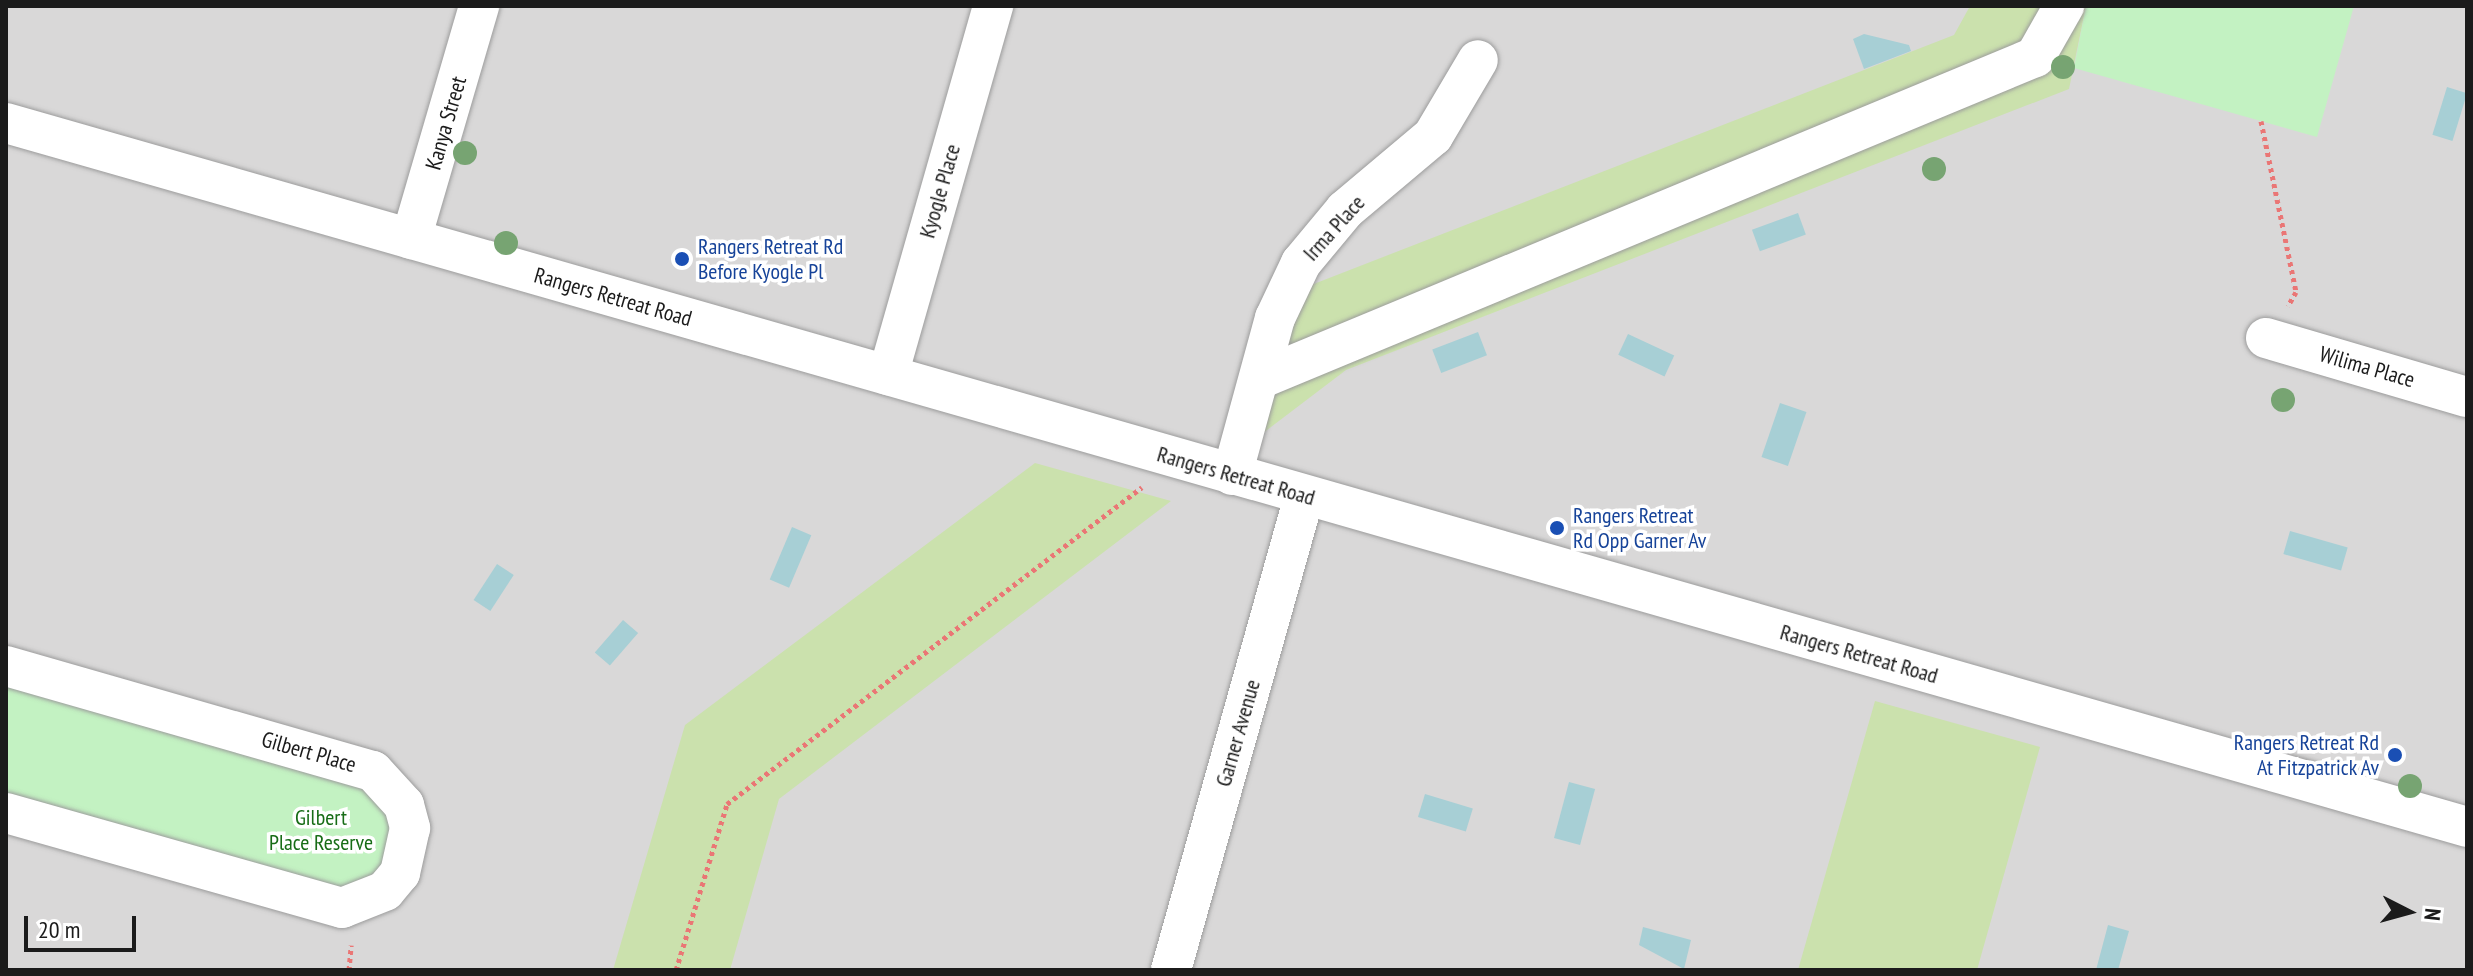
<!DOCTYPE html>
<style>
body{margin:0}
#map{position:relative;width:2473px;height:976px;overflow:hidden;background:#ece8e2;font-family:"PT Sans Narrow",sans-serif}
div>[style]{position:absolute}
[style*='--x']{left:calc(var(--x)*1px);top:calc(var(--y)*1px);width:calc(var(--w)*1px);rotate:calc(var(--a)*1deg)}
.residential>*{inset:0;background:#d9d8d8;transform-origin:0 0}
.grass>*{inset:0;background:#cbe1ad}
.park>*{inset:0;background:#c3f2c2}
.water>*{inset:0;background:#a7cfd5;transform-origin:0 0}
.path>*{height:5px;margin-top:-2.5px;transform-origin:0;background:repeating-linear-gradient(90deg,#ea7675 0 4px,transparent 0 8px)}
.roads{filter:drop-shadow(0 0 2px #9c9c9c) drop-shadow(0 0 2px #9c9c9c)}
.minor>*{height:40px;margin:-20px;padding:0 20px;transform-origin:20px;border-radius:20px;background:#fff}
.trees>*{width:24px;height:24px;margin:-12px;border-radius:50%;background:#77a472}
.dots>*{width:22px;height:22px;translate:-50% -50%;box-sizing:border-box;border:4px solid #fff;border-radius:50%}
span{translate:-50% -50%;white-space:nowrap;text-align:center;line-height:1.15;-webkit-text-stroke:7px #fff;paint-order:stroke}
.street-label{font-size:22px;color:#1b1b1b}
.transit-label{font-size:22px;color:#164399}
.left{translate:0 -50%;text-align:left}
.right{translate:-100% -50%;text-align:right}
.park-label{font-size:22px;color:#176c16}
.frame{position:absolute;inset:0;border:8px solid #1b1b1b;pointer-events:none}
.north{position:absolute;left:2369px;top:872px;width:80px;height:80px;-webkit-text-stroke:6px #fff;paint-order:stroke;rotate:96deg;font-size:22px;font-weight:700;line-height:32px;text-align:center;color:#1b1b1b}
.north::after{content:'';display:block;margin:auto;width:28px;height:36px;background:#1b1b1b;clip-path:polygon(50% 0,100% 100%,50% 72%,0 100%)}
.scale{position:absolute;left:24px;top:916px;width:112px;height:36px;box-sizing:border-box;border:4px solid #1b1b1b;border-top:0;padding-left:10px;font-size:24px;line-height:28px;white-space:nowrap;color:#1b1b1b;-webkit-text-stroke:6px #fff;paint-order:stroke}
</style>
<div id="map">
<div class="residential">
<i style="left:6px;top:6px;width:2461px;height:964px"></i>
</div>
<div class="grass">
<i style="clip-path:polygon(1970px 6px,2086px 6px,2069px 89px,1346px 370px,1246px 446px,1306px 287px,1954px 35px)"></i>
<i style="clip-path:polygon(1035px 463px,1171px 501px,779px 799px,730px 970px,613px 970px,685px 725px)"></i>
<i style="clip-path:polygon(1875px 701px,2040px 747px,1977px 970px,1798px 970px)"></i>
</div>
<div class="park">
<i style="clip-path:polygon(2086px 6px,2354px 6px,2317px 137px,2074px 68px)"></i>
<i style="clip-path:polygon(6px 678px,345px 774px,380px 795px,395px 831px,383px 867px,354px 886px,322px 892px,6px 798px)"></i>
</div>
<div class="water">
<i style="clip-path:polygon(1864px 34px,1909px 45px,1911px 51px,1864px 69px,1853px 39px)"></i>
<i style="left:2447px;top:87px;width:21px;height:50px;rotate:17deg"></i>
<i style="left:1798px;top:213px;width:23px;height:49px;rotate:70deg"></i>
<i style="left:1478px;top:332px;width:25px;height:49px;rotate:69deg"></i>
<i style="left:1628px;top:334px;width:51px;height:23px;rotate:25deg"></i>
<i style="left:1780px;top:403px;width:28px;height:57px;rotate:19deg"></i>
<i style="left:792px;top:527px;width:21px;height:57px;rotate:23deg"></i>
<i style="left:2290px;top:531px;width:60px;height:24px;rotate:16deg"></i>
<i style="left:497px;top:564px;width:20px;height:43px;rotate:33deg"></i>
<i style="left:623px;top:620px;width:20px;height:43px;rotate:41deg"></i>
<i style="left:1569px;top:782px;width:27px;height:58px;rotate:15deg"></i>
<i style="left:1425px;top:794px;width:50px;height:24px;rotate:17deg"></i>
<i style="clip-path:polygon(2108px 925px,2129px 931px,2118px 970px,2096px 970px)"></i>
<i style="clip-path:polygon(1643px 927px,1691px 940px,1684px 969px,1639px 945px)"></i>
</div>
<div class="path">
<i style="--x:2261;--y:121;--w:175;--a:78.4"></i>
<i style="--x:2296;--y:292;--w:16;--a:120"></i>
<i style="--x:349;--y:970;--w:25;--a:-85"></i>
<i style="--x:676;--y:970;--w:174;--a:-72.9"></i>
<i style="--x:727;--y:804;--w:522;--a:-37.37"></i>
</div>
<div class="roads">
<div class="minor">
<i style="--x:6;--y:123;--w:2560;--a:15.96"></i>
<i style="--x:411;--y:239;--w:243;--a:-73.7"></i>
<i style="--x:2266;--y:338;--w:209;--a:16.4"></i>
<i style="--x:888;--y:375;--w:384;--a:-74.1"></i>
<i style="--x:1262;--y:378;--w:837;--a:-22.55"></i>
<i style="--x:2035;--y:57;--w:59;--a:-60.4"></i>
<i style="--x:1232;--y:475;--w:163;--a:-74.7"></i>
<i style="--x:1275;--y:318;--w:61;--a:-64.7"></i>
<i style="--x:1301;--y:263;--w:69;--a:-50.3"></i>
<i style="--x:1345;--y:210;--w:115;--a:-40.1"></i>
<i style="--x:1433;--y:136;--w:88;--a:-59.4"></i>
<i style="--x:6;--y:666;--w:382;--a:16"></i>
<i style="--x:373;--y:771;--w:46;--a:47.6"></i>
<i style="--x:404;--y:805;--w:24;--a:75"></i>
<i style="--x:410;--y:828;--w:46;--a:102.5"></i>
<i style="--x:400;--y:873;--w:23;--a:130"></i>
<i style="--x:385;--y:891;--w:46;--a:158.4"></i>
<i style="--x:342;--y:908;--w:349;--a:-164.2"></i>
<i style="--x:1171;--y:970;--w:492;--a:-74.3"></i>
</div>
</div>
<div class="trees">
<i style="left:2063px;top:67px"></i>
<i style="left:465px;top:153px"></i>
<i style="left:1934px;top:169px"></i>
<i style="left:506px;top:243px"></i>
<i style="left:2283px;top:400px"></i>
<i style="left:2410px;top:786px"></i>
</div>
<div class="dots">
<i style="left:682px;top:259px;background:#1a4fb4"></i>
<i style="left:1557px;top:528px;background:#1a4fb4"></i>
<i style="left:2395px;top:755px;background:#1a4fb4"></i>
</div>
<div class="street-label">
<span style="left:446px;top:123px;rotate:-74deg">Kanya Street</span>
<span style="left:940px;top:191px;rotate:-74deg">Kyogle Place</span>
<span style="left:1334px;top:228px;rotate:-48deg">Irma Place</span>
<span style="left:613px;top:297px;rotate:16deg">Rangers Retreat Road</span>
<span style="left:2367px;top:367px;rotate:16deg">Wilima Place</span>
<span style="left:1236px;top:476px;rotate:16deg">Rangers Retreat Road</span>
<span style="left:1859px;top:654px;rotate:16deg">Rangers Retreat Road</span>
<span style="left:1238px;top:733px;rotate:-74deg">Garner Avenue</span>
<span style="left:309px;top:752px;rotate:16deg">Gilbert Place</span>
</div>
<div class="transit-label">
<span class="left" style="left:698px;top:259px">Rangers Retreat Rd<br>Before Kyogle Pl</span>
<span class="left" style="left:1573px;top:528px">Rangers Retreat<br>Rd Opp Garner Av</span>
<span class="right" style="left:2379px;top:755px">Rangers Retreat Rd<br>At Fitzpatrick Av</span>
</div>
<div class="park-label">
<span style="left:321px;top:830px">Gilbert<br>Place Reserve</span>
</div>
<div class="frame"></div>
<div class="north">N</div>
<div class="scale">20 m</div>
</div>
